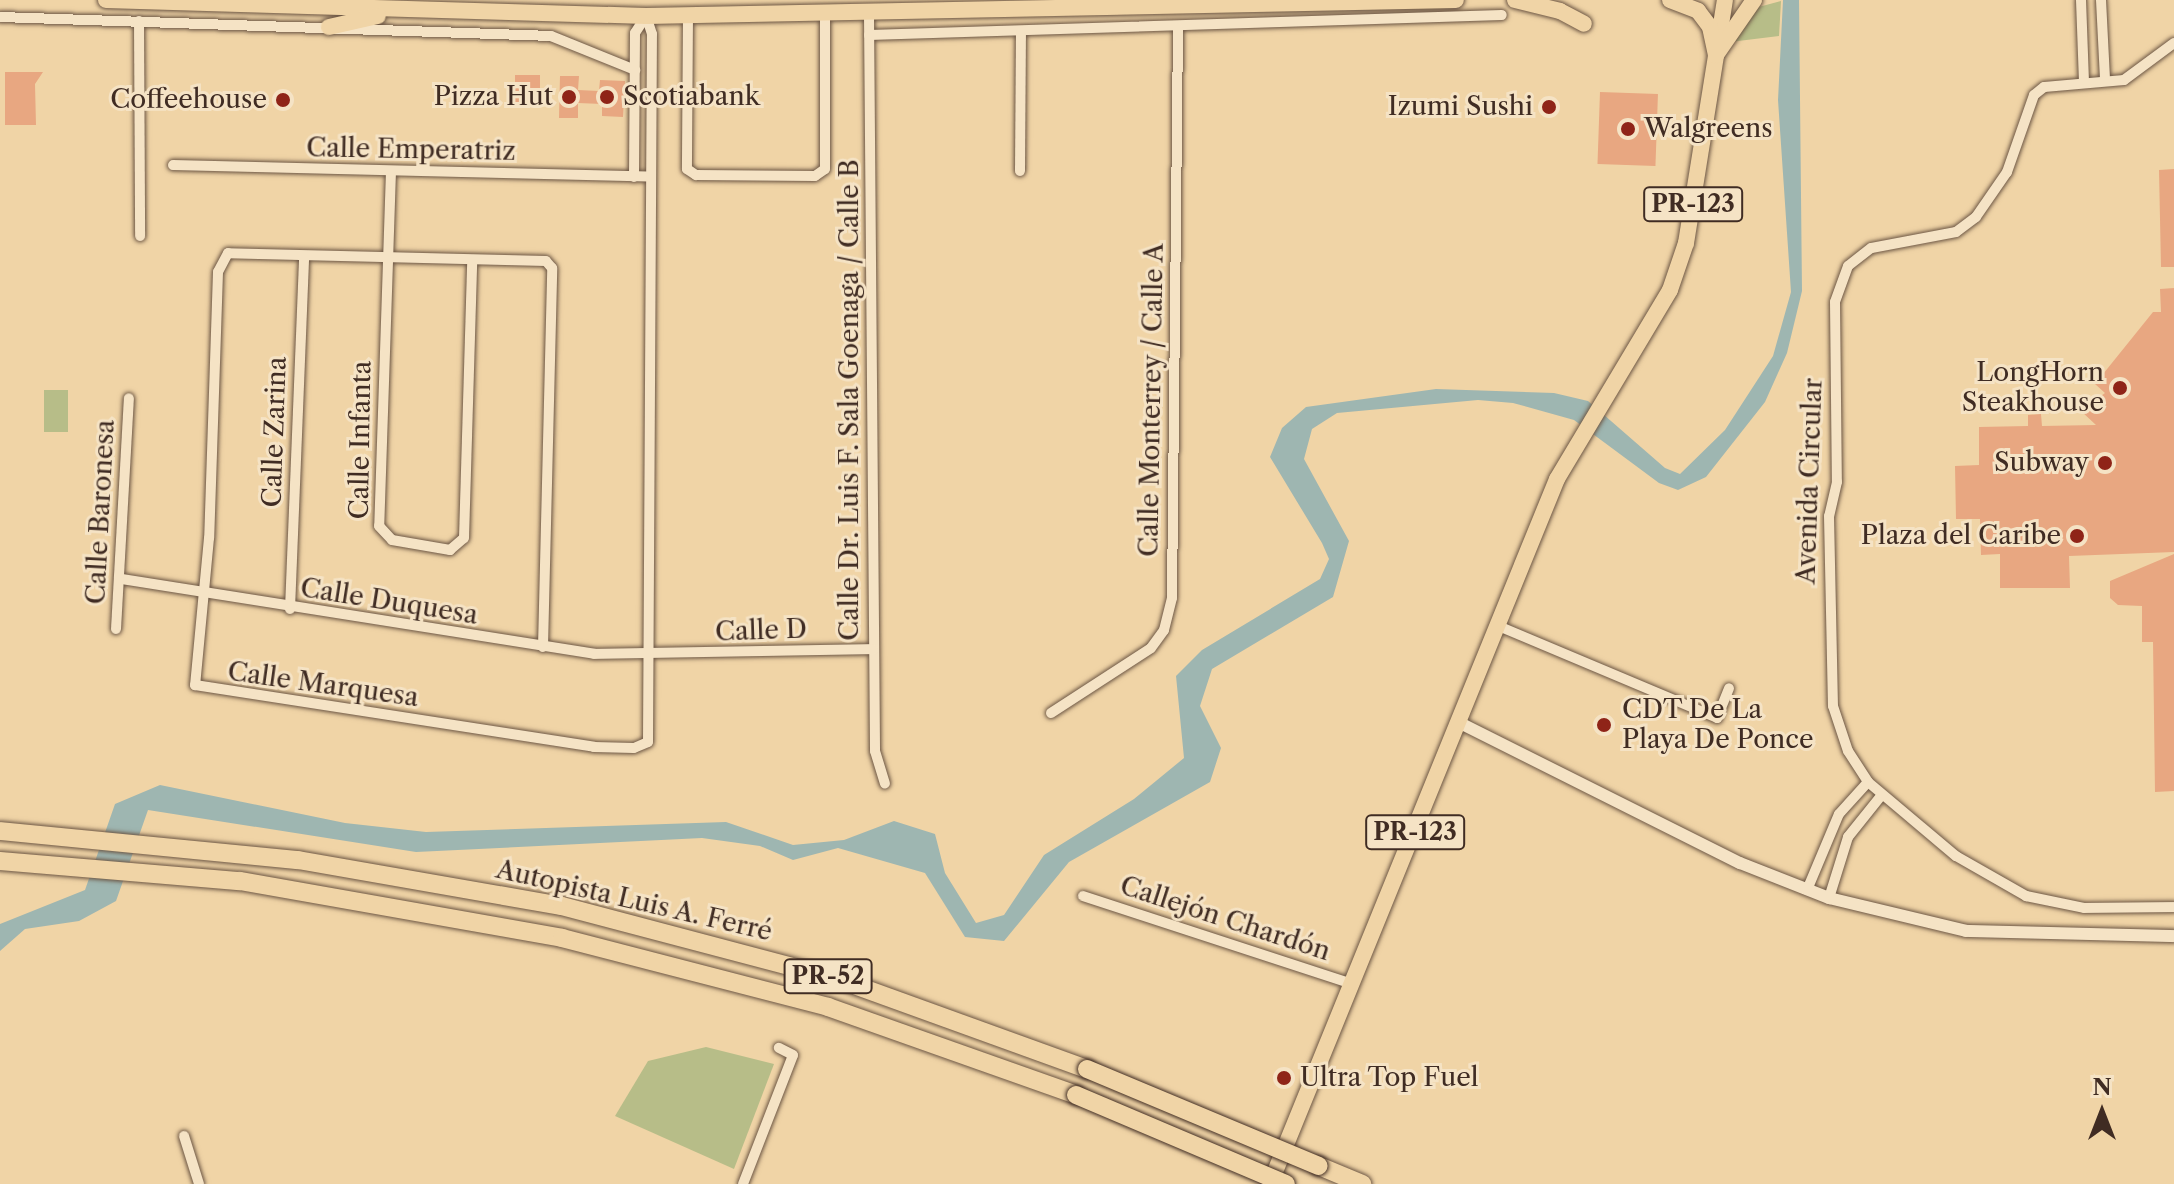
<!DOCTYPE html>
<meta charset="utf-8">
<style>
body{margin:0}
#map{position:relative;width:2174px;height:1184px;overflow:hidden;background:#f0d4a6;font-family:"Libre Caslon Text",serif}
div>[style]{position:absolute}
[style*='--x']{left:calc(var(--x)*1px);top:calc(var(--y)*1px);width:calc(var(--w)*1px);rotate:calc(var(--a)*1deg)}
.green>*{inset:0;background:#b7bd88;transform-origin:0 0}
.water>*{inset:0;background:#9eb6b1}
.building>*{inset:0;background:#e8a781;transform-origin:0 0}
.roads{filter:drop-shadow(0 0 2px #6c5644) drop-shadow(0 0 2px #6c5644)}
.minor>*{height:10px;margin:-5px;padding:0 5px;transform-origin:5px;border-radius:5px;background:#f5e3c5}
.tertiary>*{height:12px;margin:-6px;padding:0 6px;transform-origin:6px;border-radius:6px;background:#f5e3c5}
.primary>*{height:16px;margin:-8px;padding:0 8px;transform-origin:8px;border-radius:8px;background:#f0d4a6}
.trunk>*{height:16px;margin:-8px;padding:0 8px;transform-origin:8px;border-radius:8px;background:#f0d4a6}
.motorway>*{height:18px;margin:-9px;padding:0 9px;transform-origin:9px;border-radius:9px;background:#f0d4a6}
.bridges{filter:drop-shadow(0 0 2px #402c23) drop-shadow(0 0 2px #402c23)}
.motorway-bridge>*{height:18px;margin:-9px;padding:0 9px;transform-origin:9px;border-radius:9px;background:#f0d4a6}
.dots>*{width:22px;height:22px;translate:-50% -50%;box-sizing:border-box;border:4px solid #f5e3c5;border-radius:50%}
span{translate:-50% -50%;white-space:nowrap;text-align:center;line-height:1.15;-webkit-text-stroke:6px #f5e3c5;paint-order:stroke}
.shield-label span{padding:2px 6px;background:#f5e3c5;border:2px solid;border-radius:6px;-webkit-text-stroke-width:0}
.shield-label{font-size:24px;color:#402c23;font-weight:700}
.poi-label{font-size:26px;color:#402c23}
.right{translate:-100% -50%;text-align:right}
.left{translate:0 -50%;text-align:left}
.street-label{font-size:26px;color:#402c23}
.north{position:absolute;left:2062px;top:1072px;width:80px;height:80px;-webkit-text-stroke:6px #f5e3c5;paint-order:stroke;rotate:0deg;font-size:22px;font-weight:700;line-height:32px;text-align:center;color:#402c23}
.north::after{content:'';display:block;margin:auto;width:28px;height:36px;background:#402c23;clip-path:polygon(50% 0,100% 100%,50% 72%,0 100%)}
</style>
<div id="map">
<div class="green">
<i style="clip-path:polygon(1781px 1px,1779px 36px,1730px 42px,1755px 8px)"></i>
<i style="left:44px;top:390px;width:24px;height:42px"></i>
<i style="clip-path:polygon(706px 1047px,774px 1064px,734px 1169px,615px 1116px,648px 1061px)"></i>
</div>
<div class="water">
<i style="clip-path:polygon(1783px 0,1799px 0,1802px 291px,1787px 353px,1765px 402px,1706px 477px,1678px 490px,1659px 483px,1574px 420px,1513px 403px,1478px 400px,1337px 413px,1312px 429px,1304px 459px,1349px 541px,1333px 597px,1212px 669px,1200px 706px,1221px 748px,1210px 782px,1069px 862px,1004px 941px,965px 937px,925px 873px,838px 848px,793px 860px,760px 846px,702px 838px,416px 852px,148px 810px,116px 901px,79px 921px,25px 929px,0 951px,0 924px,85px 890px,115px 804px,160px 785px,345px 823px,426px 832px,726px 822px,793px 845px,844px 840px,894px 821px,935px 834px,945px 873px,976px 923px,1004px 915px,1044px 855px,1134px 799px,1184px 758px,1176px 676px,1202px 650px,1320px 579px,1329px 559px,1322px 543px,1270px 457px,1282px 428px,1306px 407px,1436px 389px,1554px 393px,1588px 401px,1665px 468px,1680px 474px,1725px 430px,1773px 356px,1791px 292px,1778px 100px)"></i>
</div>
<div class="building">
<i style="clip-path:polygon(5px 72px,43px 72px,35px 84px,36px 125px,5px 125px)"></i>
<i style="left:515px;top:75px;width:25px;height:28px"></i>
<i style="clip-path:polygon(560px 76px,579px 76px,578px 90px,599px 91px,600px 80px,625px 81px,623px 117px,602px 116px,602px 104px,578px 103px,578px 118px,559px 118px)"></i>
<i style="left:1600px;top:92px;width:58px;height:72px;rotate:2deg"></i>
<i style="clip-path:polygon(2174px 169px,2174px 267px,2161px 267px,2159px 170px)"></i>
<i style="clip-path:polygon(2174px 288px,2174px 552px,2069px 556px,2070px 588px,2000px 588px,2000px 554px,1981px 555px,1980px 519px,1956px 519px,1955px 466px,1979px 465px,1979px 427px,2028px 426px,2028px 415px,2041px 414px,2042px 426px,2096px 425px,2081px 411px,2105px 393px,2095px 384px,2153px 312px,2161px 312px,2160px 289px)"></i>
<i style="clip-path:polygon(2174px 554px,2174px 791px,2155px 792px,2153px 642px,2142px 642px,2142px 606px,2118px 605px,2110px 598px,2110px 581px)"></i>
</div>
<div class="roads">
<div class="minor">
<i style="--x:2081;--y:0;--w:80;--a:87.9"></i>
<i style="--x:2101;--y:0;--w:80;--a:87.1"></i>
<i style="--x:688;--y:15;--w:154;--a:90.4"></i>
<i style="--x:687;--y:169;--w:11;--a:34"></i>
<i style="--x:696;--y:175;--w:119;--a:0.5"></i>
<i style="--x:815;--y:176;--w:12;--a:-35"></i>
<i style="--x:825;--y:169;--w:153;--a:-90"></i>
<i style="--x:869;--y:16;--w:735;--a:89.53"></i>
<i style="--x:875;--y:751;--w:34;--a:73"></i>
<i style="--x:0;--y:17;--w:551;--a:1.97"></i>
<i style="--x:551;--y:36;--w:91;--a:22"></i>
<i style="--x:139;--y:21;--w:215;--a:89.7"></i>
<i style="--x:869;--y:35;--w:633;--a:-1.81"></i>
<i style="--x:2174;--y:43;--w:62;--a:143.5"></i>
<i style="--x:2124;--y:80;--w:80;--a:175"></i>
<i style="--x:2044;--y:87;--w:13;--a:141"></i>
<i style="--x:2034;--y:95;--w:82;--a:109.3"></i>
<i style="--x:2007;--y:172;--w:55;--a:124.6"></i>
<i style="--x:1976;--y:217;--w:25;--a:143"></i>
<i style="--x:1956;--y:232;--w:86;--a:169.3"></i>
<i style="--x:1871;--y:248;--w:29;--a:142"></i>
<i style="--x:1848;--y:266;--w:38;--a:110"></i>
<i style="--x:1835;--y:302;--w:180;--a:89.4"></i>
<i style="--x:1837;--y:482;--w:35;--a:103"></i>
<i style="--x:1829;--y:516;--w:190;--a:88.8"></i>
<i style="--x:1833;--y:706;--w:47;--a:71.6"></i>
<i style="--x:1848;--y:751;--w:37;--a:57"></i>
<i style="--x:1868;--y:782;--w:115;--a:40.1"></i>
<i style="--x:1956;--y:856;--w:81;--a:29.7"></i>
<i style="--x:2026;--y:896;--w:59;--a:11.7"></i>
<i style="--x:2084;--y:908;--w:90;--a:-0.6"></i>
<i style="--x:173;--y:165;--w:475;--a:1.4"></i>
<i style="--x:391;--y:171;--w:355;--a:91.9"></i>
<i style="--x:379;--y:526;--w:19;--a:47"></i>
<i style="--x:392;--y:540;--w:59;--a:9.8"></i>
<i style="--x:450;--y:550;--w:18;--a:-41"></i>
<i style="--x:464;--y:538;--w:277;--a:-88.3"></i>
<i style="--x:1020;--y:171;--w:137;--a:-89.6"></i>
<i style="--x:634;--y:177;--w:144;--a:-89.6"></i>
<i style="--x:635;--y:33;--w:20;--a:-57"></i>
<i style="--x:122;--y:579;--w:478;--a:9"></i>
<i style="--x:594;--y:654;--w:279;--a:-1"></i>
<i style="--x:290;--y:609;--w:353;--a:-87.7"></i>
<i style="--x:1496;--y:625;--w:240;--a:22.8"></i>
<i style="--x:1717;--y:718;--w:32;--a:-68"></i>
<i style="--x:116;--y:629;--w:231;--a:-86.8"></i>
<i style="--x:543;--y:647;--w:379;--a:-88.6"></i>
<i style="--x:552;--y:268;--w:9;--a:-131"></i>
<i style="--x:546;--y:261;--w:318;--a:-178.6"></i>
<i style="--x:228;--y:253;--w:21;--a:118"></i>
<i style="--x:218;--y:272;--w:266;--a:91.9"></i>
<i style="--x:209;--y:538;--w:148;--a:95.4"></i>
<i style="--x:195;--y:685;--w:404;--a:8.8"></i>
<i style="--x:594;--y:747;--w:40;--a:1.4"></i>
<i style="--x:634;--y:748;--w:15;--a:-23"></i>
<i style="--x:648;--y:742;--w:708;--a:-89.68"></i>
<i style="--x:652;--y:34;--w:19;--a:-108"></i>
<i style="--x:1051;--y:713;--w:119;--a:-33"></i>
<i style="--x:1151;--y:648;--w:22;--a:-54"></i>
<i style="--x:1164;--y:630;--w:33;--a:-76"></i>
<i style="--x:1172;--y:598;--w:570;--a:-89.4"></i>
<i style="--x:1807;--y:890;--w:82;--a:-67.2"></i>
<i style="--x:1839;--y:814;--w:43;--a:-47.8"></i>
<i style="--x:1083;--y:896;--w:284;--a:18.1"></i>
<i style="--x:1829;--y:898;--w:64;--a:-72.7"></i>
<i style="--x:1848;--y:837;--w:53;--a:-51.2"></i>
<i style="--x:184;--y:1136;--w:50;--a:72.6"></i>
<i style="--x:743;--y:1184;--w:138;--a:-68.8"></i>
<i style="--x:793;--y:1055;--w:16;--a:-153"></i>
</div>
<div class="tertiary">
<i style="--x:1460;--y:723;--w:313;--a:26.6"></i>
<i style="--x:1740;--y:863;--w:96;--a:21.5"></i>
<i style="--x:1829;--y:898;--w:141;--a:13.5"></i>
<i style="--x:1966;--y:931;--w:208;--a:1.4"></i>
</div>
<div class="primary">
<i style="--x:1270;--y:1184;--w:761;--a:-67.85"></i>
<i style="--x:1557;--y:479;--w:220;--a:-59.1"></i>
<i style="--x:1670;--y:290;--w:50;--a:-71.2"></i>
<i style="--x:1686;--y:243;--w:246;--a:-80.9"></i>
</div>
<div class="trunk">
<i style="--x:106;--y:0;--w:540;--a:1.7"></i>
<i style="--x:646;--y:16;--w:810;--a:-1.13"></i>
<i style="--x:1515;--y:0;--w:46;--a:13.7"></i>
<i style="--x:1560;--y:11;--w:27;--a:28"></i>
<i style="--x:1670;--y:0;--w:30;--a:21"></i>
<i style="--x:1698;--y:11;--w:20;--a:53"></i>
<i style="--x:1710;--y:27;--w:29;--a:78"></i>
<i style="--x:329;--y:27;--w:50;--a:-12.7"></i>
<i style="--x:1716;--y:55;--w:67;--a:-55.4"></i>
</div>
<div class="motorway">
<i style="--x:0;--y:831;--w:299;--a:5.6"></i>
<i style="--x:298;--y:860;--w:268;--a:9.9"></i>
<i style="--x:562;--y:906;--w:285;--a:14.8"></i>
<i style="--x:838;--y:979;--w:265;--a:19.9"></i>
<i style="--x:0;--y:861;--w:241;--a:4.8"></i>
<i style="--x:240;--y:881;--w:327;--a:10"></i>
<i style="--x:562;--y:938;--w:275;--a:14.5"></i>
<i style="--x:828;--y:1007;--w:263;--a:19.5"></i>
<i style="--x:1319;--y:1166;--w:47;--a:22.7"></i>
</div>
</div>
<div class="bridges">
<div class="motorway-bridge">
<i style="--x:1087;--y:1069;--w:251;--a:22.7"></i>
<i style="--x:1076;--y:1095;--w:228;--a:23"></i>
</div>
</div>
<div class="dots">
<i style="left:569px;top:97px;background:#8f2418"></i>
<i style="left:607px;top:97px;background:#8f2418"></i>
<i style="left:283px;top:100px;background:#8f2418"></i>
<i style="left:1549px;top:107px;background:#8f2418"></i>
<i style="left:1628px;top:129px;background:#8f2418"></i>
<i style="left:2120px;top:388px;background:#8f2418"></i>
<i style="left:2105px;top:463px;background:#8f2418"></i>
<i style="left:2077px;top:536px;background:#8f2418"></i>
<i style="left:1604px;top:725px;background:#8f2418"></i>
<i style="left:1284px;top:1078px;background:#8f2418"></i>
</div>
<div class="shield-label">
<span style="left:1693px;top:204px">PR-123</span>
<span style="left:1415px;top:832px">PR-123</span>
<span style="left:828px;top:976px">PR-52</span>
</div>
<div class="poi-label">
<span class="right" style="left:553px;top:97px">Pizza Hut</span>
<span class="left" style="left:623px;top:97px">Scotiabank</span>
<span class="right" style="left:267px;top:100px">Coffeehouse</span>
<span class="right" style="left:1533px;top:107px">Izumi Sushi</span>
<span class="left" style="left:1644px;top:129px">Walgreens</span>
<span class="right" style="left:2104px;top:388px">LongHorn<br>Steakhouse</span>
<span class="right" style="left:2089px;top:463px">Subway</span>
<span class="right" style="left:2061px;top:536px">Plaza del Caribe</span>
<span class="left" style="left:1622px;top:725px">CDT De La<br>Playa De Ponce</span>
<span class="left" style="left:1300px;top:1078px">Ultra Top Fuel</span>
</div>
<div class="street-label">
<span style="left:411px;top:150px;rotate:1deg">Calle Emperatriz</span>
<span style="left:850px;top:400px;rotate:-90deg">Calle Dr. Luis F. Sala Goenaga / Calle B</span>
<span style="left:1152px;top:400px;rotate:-89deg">Calle Monterrey / Calle A</span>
<span style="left:275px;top:432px;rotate:-88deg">Calle Zarina</span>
<span style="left:361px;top:440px;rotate:-89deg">Calle Infanta</span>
<span style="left:1810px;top:481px;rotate:-88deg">Avenida Circular</span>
<span style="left:101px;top:512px;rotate:-87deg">Calle Baronesa</span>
<span style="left:389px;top:602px;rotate:9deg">Calle Duquesa</span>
<span style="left:761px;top:631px;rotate:-2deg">Calle D</span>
<span style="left:323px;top:685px;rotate:8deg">Calle Marquesa</span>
<span style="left:634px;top:901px;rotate:13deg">Autopista Luis A. Ferré</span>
<span style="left:1225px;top:919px;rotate:18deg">Callejón Chardón</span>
</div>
<div class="north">N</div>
</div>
